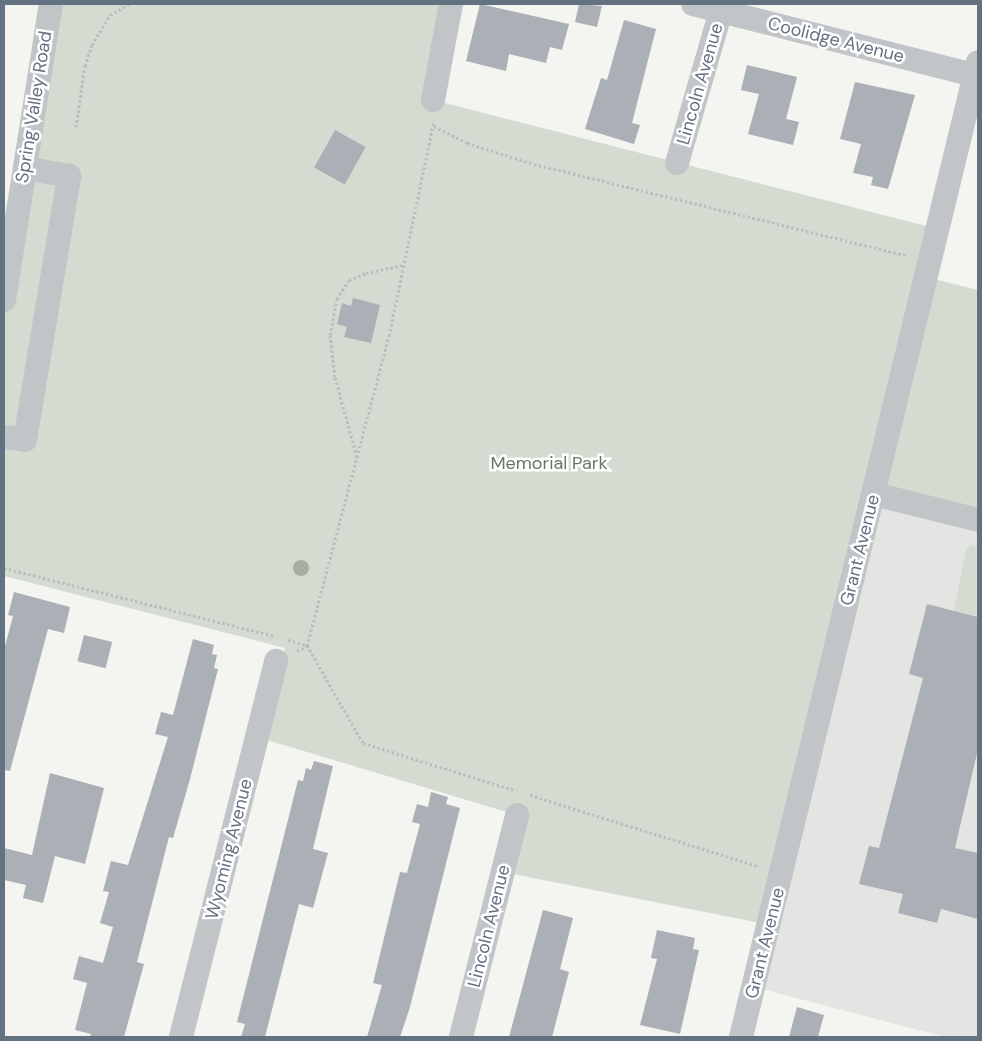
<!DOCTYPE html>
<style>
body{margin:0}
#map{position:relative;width:982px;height:1041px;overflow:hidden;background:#f4f4f0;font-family:"DM Sans",sans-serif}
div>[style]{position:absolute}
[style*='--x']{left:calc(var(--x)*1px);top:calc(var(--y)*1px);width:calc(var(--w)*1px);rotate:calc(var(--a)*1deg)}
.built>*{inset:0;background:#e4e5e3}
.green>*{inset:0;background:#d4dbd1}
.building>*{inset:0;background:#aab0b6;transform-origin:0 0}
.path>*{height:3px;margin-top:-1.5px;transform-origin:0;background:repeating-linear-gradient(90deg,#bbbdbf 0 2.5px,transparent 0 5px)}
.minor>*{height:24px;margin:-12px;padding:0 12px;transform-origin:12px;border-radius:12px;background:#c1c5c8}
.trees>*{width:16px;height:16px;margin:-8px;border-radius:50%;background:#a5b0a2}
span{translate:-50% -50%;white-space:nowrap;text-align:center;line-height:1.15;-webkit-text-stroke:5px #fff;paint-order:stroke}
.street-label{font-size:18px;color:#637281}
.park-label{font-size:18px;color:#657862}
.frame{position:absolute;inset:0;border:5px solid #637281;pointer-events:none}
</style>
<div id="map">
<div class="built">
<i style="clip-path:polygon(874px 494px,978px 520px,978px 1037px,945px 1037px,754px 987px)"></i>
</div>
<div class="green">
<i style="clip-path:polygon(51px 4px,451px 4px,433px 100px,938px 229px,926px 277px,978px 290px,978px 520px,874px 494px,770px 925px,503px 872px,517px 815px,257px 737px,285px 648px,4px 576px,4px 299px)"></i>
<i style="clip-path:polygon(972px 545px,978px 547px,978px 616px,954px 611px,966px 549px)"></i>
</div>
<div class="building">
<i style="clip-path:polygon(480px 4px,569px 24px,562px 50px,550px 47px,546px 63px,509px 54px,506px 71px,466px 61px)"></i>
<i style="clip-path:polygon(579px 4px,602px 6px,597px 27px,575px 22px)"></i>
<i style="clip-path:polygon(624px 20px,656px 29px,632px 123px,640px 125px,634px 144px,585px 129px,601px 78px,607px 80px)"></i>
<i style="clip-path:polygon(747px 65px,797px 77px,786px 119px,799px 122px,793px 145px,748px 134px,759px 94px,741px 90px)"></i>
<i style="clip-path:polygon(855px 82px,915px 95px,888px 189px,871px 185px,873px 177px,853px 173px,861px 144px,840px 139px)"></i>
<i style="left:335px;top:130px;width:35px;height:43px;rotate:29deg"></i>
<i style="clip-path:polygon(353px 298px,380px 305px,371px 343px,344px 337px,347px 327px,337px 324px,342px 303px,351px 306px)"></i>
<i style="clip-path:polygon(14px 592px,70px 607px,64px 633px,48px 629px,10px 771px,4px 770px,4px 650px,13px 616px,8px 615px)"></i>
<i style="clip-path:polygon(927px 604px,978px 617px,978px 749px,955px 848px,978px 853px,978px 919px,941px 909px,937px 923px,898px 913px,903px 894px,859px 884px,869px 846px,879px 848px,923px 678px,909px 674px)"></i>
<i style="left:84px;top:635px;width:29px;height:27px;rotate:14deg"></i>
<i style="clip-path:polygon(193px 639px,214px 645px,212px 654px,217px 655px,214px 668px,218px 669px,190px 779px,173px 838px,169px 837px,137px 962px,144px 964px,124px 1037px,90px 1037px,91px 1034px,75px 1030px,87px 983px,73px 979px,79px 956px,103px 963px,113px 927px,100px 923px,109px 892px,103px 891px,111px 861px,128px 865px,168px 737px,155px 734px,161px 712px,173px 715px)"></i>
<i style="clip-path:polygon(314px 761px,333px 766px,313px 849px,328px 853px,313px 908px,299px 904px,265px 1037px,241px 1037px,245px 1024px,237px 1022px,298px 780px,303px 781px,306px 768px,311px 770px)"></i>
<i style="clip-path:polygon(50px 773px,104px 788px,85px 864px,55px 856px,43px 903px,23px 898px,26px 885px,4px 880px,4px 848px,32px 855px)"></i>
<i style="clip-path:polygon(431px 792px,448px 797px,446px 804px,460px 808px,410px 1007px,400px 1037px,367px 1037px,382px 985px,373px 983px,400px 872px,407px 873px,420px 824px,412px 822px,417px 804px,428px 807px)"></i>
<i style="clip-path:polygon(543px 910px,573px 918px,560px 969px,569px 972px,552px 1037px,509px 1037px)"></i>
<i style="clip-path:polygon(657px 930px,695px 938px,693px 949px,699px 950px,680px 1034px,640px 1025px,657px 959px,651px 958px)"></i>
<i style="clip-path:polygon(797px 1007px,824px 1015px,818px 1037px,789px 1037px)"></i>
</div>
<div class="path">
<i style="--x:434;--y:126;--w:37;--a:27"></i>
<i style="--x:467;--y:143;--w:70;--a:17.4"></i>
<i style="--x:534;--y:164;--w:385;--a:13.8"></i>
<i style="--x:76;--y:127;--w:62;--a:-81.6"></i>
<i style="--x:85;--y:66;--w:22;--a:-72"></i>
<i style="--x:92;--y:45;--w:35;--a:-59"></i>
<i style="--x:110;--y:15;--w:22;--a:-30"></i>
<i style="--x:357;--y:457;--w:83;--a:-105.4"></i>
<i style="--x:335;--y:377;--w:42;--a:-96.8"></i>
<i style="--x:330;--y:335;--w:37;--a:-79"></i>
<i style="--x:337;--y:299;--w:22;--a:-58"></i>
<i style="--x:349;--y:280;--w:18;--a:-22"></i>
<i style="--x:366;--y:273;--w:39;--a:-12"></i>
<i style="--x:4;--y:568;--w:279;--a:14.1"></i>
<i style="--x:288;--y:640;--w:20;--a:15"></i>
<i style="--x:307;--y:645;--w:113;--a:60.3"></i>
<i style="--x:363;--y:743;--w:161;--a:17.3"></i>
<i style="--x:297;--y:651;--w:11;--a:-27"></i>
<i style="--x:307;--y:646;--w:321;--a:-75.2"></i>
<i style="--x:389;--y:336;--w:220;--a:-78.2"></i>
<i style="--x:530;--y:795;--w:239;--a:17.3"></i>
</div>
<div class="minor">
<i style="--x:693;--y:4;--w:294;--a:14.2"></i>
<i style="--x:433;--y:100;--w:98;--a:-79.4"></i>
<i style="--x:677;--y:163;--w:166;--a:-73.9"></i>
<i style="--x:4;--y:300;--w:300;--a:-81"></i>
<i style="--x:4;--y:437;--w:21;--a:8"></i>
<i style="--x:25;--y:440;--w:268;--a:-80.5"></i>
<i style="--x:69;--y:176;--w:45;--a:-169.7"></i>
<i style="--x:874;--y:494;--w:107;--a:14"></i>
<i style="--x:181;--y:1037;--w:388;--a:-75.8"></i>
<i style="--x:461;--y:1037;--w:229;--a:-75.8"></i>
<i style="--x:741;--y:1037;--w:1003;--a:-76.34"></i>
</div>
<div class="trees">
<i style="left:301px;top:568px"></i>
</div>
<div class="street-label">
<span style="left:836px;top:40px;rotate:14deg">Coolidge Avenue</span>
<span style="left:700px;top:84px;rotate:-74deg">Lincoln Avenue</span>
<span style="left:34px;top:107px;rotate:-81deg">Spring Valley Road</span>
<span style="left:860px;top:550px;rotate:-76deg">Grant Avenue</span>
<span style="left:229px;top:849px;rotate:-76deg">Wyoming Avenue</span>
<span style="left:489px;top:926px;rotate:-76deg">Lincoln Avenue</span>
<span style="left:765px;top:943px;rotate:-76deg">Grant Avenue</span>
</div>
<div class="park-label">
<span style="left:549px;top:463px">Memorial Park</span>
</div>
<div class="frame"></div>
</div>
